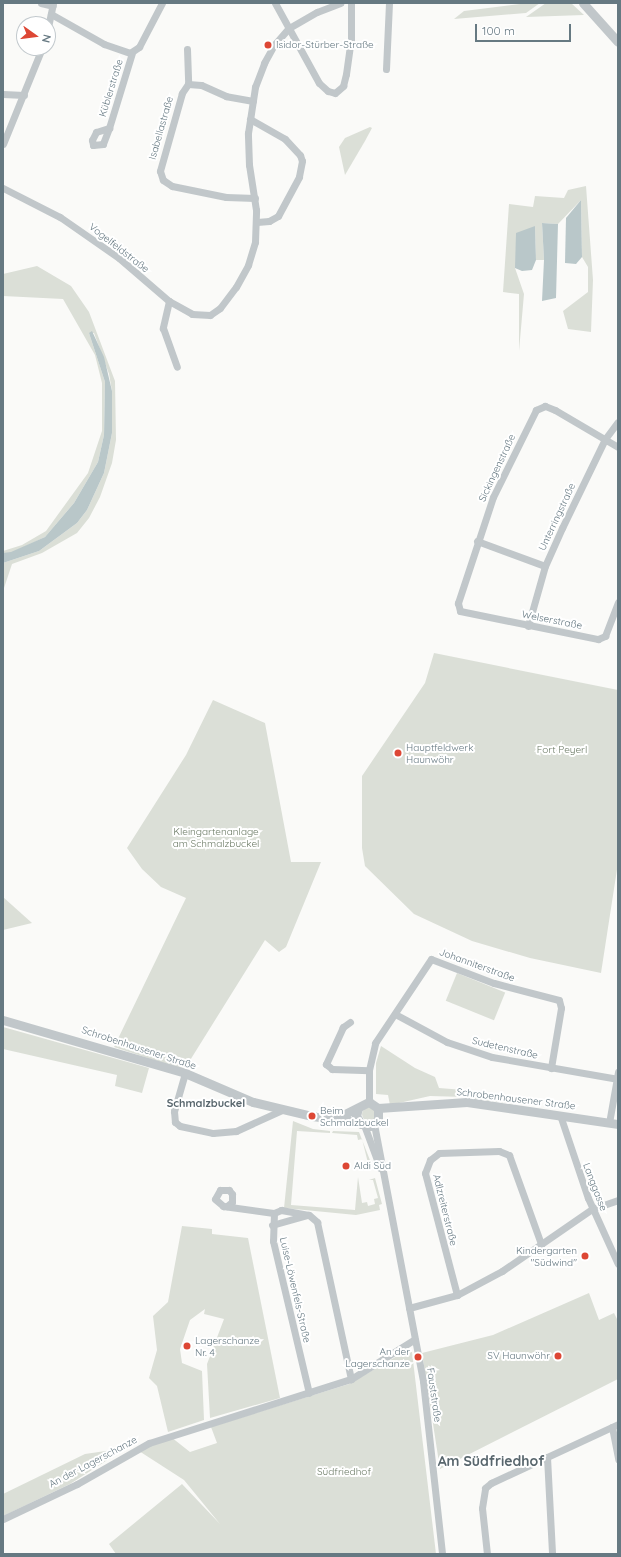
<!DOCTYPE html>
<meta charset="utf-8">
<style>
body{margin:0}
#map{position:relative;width:621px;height:1557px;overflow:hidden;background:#fafaf8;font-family:Quicksand,sans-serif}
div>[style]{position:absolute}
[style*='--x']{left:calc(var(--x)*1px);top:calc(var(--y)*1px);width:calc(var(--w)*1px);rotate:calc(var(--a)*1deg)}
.green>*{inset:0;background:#dbdfd7;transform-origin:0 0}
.round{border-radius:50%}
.water>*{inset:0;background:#b9c7c9}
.minor>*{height:7px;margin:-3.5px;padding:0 3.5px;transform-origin:3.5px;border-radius:3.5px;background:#c1c7ca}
.tertiary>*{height:9px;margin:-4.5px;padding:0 4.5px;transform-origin:4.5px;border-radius:4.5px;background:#c1c7ca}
.dots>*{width:11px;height:11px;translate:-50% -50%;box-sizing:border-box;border:2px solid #fff;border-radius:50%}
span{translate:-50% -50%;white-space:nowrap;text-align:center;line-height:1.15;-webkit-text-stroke:4px #fff;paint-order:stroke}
.poi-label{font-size:10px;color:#667982}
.left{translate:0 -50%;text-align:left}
.right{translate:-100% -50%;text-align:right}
.street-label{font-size:10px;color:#667982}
.park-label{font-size:10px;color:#6b7a65}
.neighbourhood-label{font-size:11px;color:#58666d;font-weight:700}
.district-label{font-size:14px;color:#58666d;font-weight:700}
.frame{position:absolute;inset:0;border:4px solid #667982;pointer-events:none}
.north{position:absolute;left:16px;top:16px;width:40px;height:40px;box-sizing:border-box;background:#fff;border:1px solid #c2c9cd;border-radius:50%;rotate:104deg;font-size:11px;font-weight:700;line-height:16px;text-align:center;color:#667982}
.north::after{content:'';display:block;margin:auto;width:14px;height:18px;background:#dd4735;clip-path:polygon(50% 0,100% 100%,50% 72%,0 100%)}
.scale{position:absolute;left:475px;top:24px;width:96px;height:18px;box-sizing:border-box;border:2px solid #667982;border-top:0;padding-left:5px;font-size:12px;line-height:14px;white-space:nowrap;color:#667982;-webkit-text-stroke:3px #fff;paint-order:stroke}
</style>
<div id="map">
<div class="green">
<i style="clip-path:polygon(528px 3px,540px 3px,526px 13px,454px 19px,464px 11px)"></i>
<i style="clip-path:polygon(546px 3px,571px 3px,584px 15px,526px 17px)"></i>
<i style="clip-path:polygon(370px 127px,372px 128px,365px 141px,345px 175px,339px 147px,345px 138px)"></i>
<i style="clip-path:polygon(586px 186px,593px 280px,591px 332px,568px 329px,563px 311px,588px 292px,588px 267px,582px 257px,581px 200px,558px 224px,542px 223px,544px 260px,536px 260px,535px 226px,515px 268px,524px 294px,519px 351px,519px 294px,503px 292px,509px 204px,533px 207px,535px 196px,564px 198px,568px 190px)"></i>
<i style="clip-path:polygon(37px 266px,71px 286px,89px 312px,115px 381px,116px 440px,112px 463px,100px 497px,89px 518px,77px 533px,42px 553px,12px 564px,3px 591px,3px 563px,39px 551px,77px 523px,87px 510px,104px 473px,112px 433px,112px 391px,109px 374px,94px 333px,89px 333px,105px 382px,104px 435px,98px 462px,74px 503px,45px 537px,11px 553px,3px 553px,3px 551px,22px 545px,46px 531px,88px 473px,102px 431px,102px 383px,95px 355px,63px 299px,3px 296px,3px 274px)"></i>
<i style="clip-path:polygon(434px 653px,618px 690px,618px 863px,601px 973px,530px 958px,472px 941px,414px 914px,365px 866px,362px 848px,362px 776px,425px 683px)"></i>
<i style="clip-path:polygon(213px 700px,265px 723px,291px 862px,321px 862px,286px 947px,279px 952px,265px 940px,184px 1070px,114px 1047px,186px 898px,161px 887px,142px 869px,127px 848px,186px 755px)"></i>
<i style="clip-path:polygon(3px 897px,32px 923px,3px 930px)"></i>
<i style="left:457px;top:973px;width:52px;height:30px;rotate:22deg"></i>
<i style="clip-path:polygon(3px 1027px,149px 1068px,142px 1093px,115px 1086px,117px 1075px,3px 1049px)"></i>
<i style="clip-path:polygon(381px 1046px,415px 1068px,435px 1077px,439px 1088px,464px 1090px,465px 1097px,430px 1096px,390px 1105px,388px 1095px,376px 1094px,376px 1063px)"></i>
<i style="clip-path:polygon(473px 1092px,517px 1104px,474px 1099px)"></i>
<i class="round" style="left:362px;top:1107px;width:14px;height:14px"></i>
<i style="clip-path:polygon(293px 1121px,313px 1129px,330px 1131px,330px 1133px,297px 1131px,291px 1205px,355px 1210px,358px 1177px,362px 1203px,367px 1202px,368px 1206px,375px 1204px,374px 1199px,378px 1198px,373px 1180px,369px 1180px,375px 1178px,382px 1204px,379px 1205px,380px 1210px,356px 1215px,284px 1208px)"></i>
<i style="clip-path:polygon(333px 1131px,359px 1132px,373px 1168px,366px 1169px,369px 1167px,362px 1139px,358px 1140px,357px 1135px,332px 1133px)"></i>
<i style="clip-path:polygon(182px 1226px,212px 1229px,212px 1234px,248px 1238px,280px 1398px,210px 1418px,207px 1364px,224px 1319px,204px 1314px,205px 1309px,190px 1320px,180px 1349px,182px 1363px,202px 1371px,204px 1420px,168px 1432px,157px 1386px,149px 1378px,157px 1350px,153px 1316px,168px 1302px)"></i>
<i style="clip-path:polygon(589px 1293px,599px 1320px,614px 1313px,618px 1321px,618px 1379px,440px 1469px,422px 1353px,493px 1335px)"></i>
<i style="clip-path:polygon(404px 1352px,412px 1352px,436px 1554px,116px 1554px,109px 1544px,182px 1484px,220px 1524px,184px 1480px,139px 1451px,171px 1437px,190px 1452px,217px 1443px,211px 1427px,349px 1384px)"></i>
<i style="clip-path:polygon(126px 1448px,70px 1484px,3px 1516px,3px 1494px,85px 1454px)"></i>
</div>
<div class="water">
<i style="clip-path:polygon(581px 200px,582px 257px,576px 264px,565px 263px,566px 218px)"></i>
<i style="clip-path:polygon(542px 223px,558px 224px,556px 298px,542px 301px,544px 260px)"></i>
<i style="clip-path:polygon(535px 226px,536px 260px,532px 270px,522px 271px,515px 268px,516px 233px)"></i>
<i style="clip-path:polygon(92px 331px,104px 357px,112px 391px,112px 433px,104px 473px,87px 510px,77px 523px,39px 551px,3px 563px,3px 553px,11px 552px,45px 537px,74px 503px,98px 462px,104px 435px,105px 382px,89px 333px)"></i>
</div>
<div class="minor">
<i style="--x:41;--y:3;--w:12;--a:14"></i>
<i style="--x:275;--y:3;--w:91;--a:61.2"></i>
<i style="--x:319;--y:83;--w:12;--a:42"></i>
<i style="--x:328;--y:91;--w:7;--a:16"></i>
<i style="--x:335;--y:93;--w:11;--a:-41"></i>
<i style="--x:343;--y:86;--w:12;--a:-76"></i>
<i style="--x:346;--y:74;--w:34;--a:-82"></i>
<i style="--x:351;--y:40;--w:37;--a:-90"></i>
<i style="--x:51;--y:14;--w:61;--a:29.5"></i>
<i style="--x:104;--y:44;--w:28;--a:19"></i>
<i style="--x:130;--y:53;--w:11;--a:-34"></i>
<i style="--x:139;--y:47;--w:50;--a:-62.4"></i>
<i style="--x:48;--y:27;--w:25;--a:-78"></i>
<i style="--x:187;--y:49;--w:35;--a:88"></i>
<i style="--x:386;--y:69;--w:66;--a:-87.4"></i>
<i style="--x:3;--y:94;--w:21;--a:3"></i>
<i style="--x:253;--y:101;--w:27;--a:-170"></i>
<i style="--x:226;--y:96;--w:27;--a:-156"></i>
<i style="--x:201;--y:85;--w:13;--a:-176"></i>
<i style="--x:188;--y:84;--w:11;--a:124"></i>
<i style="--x:182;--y:93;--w:81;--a:105.8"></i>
<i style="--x:160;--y:171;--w:9;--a:72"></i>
<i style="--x:163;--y:180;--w:11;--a:34"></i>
<i style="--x:172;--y:186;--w:55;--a:11.5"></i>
<i style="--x:226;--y:197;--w:29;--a:2"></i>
<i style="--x:250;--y:119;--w:40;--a:29.7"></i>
<i style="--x:285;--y:139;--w:22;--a:47"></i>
<i style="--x:300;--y:155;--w:6;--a:72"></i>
<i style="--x:302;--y:161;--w:16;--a:101"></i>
<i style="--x:299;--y:177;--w:44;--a:118.3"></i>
<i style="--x:278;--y:216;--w:10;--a:151"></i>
<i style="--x:269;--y:221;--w:12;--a:175"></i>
<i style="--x:109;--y:128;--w:17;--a:111"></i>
<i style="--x:103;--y:144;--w:10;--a:174"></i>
<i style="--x:93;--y:145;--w:5;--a:-101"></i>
<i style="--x:92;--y:140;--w:9;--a:-63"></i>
<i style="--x:96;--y:132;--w:14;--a:-17"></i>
<i style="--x:109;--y:128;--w:78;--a:-73"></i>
<i style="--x:3;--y:144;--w:104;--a:-67.9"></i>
<i style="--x:3;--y:188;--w:64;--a:27"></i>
<i style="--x:60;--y:217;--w:72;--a:34.8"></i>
<i style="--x:119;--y:258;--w:66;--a:40.7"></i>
<i style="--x:169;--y:301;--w:26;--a:29"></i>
<i style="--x:192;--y:314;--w:18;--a:3"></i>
<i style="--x:210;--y:315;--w:12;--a:-35"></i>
<i style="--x:220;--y:308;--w:26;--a:-53"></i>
<i style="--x:236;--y:287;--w:25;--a:-61"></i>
<i style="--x:248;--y:265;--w:24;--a:-73"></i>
<i style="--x:255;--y:242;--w:32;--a:-88"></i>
<i style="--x:256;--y:210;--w:46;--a:-98.8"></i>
<i style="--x:249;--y:165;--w:32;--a:-92"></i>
<i style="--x:248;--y:133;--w:47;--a:-81.3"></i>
<i style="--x:255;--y:87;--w:26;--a:-69"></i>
<i style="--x:264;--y:63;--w:21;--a:-61"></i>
<i style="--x:274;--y:45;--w:23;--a:-49"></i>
<i style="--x:289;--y:28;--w:32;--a:-30"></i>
<i style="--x:317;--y:12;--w:25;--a:-21"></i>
<i style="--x:169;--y:301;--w:28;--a:103"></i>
<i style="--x:163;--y:328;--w:41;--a:70.3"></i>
<i style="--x:618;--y:447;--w:73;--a:-149.6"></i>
<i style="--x:555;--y:410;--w:11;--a:-158"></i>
<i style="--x:545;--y:406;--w:10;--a:156"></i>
<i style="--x:536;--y:410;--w:97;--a:116.3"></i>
<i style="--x:493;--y:497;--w:112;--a:108.3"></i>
<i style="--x:458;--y:603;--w:8;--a:76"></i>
<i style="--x:460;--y:611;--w:141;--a:11.5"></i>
<i style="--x:598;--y:639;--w:8;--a:-23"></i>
<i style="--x:605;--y:636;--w:36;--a:-69"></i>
<i style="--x:477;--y:541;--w:72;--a:20.2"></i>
<i style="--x:528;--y:626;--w:62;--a:-74.2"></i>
<i style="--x:545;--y:566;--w:42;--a:-65.9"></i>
<i style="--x:562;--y:528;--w:99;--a:-64.2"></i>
<i style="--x:605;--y:439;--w:21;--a:-53"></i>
<i style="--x:395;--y:1014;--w:59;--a:28.3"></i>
<i style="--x:447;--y:1042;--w:47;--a:18.4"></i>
<i style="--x:492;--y:1057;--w:128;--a:9.9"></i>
<i style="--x:350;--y:1022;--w:9;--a:144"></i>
<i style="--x:343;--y:1027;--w:41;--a:114.7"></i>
<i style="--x:326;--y:1064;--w:8;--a:40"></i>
<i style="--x:332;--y:1069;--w:37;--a:2"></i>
<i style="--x:185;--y:1073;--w:40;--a:106"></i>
<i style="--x:174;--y:1111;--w:11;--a:85"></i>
<i style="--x:175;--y:1122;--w:6;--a:39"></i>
<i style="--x:180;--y:1126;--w:34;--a:12"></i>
<i style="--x:213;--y:1133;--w:23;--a:-5"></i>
<i style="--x:236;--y:1131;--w:51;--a:-24.5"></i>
<i style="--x:369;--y:1102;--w:32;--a:-90"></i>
<i style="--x:369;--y:1070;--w:28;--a:-77"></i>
<i style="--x:375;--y:1043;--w:101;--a:-56.3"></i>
<i style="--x:431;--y:959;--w:67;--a:20.9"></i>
<i style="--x:494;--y:983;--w:67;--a:14.7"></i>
<i style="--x:559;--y:1000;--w:8;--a:76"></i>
<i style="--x:561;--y:1008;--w:61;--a:99.5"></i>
<i style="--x:560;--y:1115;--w:88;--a:71.4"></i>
<i style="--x:588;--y:1198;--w:72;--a:65.6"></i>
<i style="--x:609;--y:1123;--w:52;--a:-80"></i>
<i style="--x:374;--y:1124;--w:262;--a:79.2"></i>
<i style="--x:423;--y:1381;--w:174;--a:83.7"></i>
<i style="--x:364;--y:1125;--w:46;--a:69.6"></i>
<i style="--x:227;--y:1206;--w:6;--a:-39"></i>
<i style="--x:232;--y:1202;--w:8;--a:-90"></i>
<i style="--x:232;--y:1194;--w:5;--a:-127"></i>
<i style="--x:229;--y:1190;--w:9;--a:180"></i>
<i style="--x:220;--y:1190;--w:10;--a:119"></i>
<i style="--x:215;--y:1199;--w:11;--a:41"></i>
<i style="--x:223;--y:1206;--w:51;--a:7.8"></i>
<i style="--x:274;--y:1213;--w:28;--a:92"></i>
<i style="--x:273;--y:1241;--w:156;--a:76.7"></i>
<i style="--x:274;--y:1213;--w:8;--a:-23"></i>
<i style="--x:281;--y:1210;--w:28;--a:10"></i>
<i style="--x:309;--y:1215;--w:11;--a:41"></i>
<i style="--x:317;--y:1222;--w:161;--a:77.8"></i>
<i style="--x:272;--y:1225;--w:37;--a:-16"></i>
<i style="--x:457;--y:1295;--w:126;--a:-104.7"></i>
<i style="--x:425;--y:1173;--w:14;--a:-69"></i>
<i style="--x:430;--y:1160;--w:11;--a:-38"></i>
<i style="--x:439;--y:1153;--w:60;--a:-1.9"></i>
<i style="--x:499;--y:1151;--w:11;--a:22"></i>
<i style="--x:509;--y:1155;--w:95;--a:70.2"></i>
<i style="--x:409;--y:1308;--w:50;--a:-15.2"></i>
<i style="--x:457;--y:1295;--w:51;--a:-28.1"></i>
<i style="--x:502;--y:1271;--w:109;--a:-34.6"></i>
<i style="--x:592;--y:1209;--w:28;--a:-19"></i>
<i style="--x:612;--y:1427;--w:33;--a:79"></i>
<i style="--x:547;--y:1457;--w:97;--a:87"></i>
<i style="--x:3;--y:1519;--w:82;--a:-25.3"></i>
<i style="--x:77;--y:1484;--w:83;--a:-29.7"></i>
<i style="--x:149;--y:1443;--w:212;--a:-17.6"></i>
<i style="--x:351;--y:1379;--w:75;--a:-32"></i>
<i style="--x:487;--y:1554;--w:46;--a:-96.2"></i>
<i style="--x:482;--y:1508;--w:20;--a:-81"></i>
<i style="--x:485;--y:1488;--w:8;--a:-40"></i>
<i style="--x:491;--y:1483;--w:140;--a:-24.9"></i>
</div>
<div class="tertiary">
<i style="--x:583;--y:3;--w:52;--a:48.1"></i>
<i style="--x:3;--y:1020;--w:190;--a:16.2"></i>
<i style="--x:185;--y:1073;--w:74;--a:23.1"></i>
<i style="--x:253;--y:1102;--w:61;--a:13.3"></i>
<i style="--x:312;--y:1116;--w:47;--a:7.3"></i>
<i style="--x:378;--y:1108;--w:89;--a:-3.9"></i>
<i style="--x:467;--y:1102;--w:153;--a:8.3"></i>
<i style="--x:337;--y:1118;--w:36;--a:-27"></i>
<i style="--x:369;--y:1102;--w:11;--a:34"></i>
<i style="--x:378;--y:1108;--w:12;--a:90"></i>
<i style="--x:378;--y:1120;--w:10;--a:143"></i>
<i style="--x:370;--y:1126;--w:9;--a:-167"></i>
<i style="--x:361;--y:1124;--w:9;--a:-122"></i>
<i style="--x:356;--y:1116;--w:8;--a:-76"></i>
</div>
<div class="dots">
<i style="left:268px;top:45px;background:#dd4735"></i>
<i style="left:398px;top:753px;background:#dd4735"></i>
<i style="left:312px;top:1116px;background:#dd4735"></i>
<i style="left:346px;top:1166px;background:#dd4735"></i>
<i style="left:585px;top:1256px;background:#dd4735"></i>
<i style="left:187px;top:1346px;background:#dd4735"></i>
<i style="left:558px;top:1356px;background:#dd4735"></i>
<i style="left:418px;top:1357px;background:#dd4735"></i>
</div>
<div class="poi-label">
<span class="left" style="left:276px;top:45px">Isidor-Stürber-Straße</span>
<span class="left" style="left:406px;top:753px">Hauptfeldwerk<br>Haunwöhr</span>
<span class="left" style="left:320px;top:1116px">Beim<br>Schmalzbuckel</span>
<span class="left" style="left:354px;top:1166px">Aldi Süd</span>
<span class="right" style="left:577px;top:1256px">Kindergarten<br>"Südwind"</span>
<span class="left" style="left:195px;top:1346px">Lagerschanze<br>Nr. 4</span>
<span class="right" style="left:410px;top:1357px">An der<br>Lagerschanze</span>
<span class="right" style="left:550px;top:1356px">SV Haunwöhr</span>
</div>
<div class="street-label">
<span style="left:111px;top:88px;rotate:-73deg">Küblerstraße</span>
<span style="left:161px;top:128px;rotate:-74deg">Isabellastraße</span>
<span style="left:119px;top:248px;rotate:38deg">Vogelfeldstraße</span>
<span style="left:497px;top:468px;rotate:-65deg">Sickingenstraße</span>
<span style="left:557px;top:517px;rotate:-65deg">Unterringstraße</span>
<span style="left:552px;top:620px;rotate:11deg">Welserstraße</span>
<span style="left:477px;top:965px;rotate:20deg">Johanniterstraße</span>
<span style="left:139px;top:1048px;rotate:18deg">Schrobenhausener Straße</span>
<span style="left:505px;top:1048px;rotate:13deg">Sudetenstraße</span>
<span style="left:516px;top:1099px;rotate:7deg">Schrobenhausener Straße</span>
<span style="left:595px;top:1187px;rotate:69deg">Langgasse</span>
<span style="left:445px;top:1210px;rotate:76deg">Adlzreiterstraße</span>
<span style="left:295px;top:1290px;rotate:77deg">Luise-Löwenfels-Straße</span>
<span style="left:434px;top:1395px;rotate:82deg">Fauststraße</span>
<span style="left:93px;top:1462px;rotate:-28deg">An der Lagerschanze</span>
</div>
<div class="park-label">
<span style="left:562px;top:750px">Fort Peyerl</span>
<span style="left:216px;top:837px">Kleingartenanlage<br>am Schmalzbuckel</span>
<span style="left:344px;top:1472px">Südfriedhof</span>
</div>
<div class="neighbourhood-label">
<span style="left:206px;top:1103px">Schmalzbuckel</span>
</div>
<div class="district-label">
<span style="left:491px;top:1461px">Am Südfriedhof</span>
</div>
<div class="frame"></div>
<div class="north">N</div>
<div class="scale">100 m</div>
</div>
